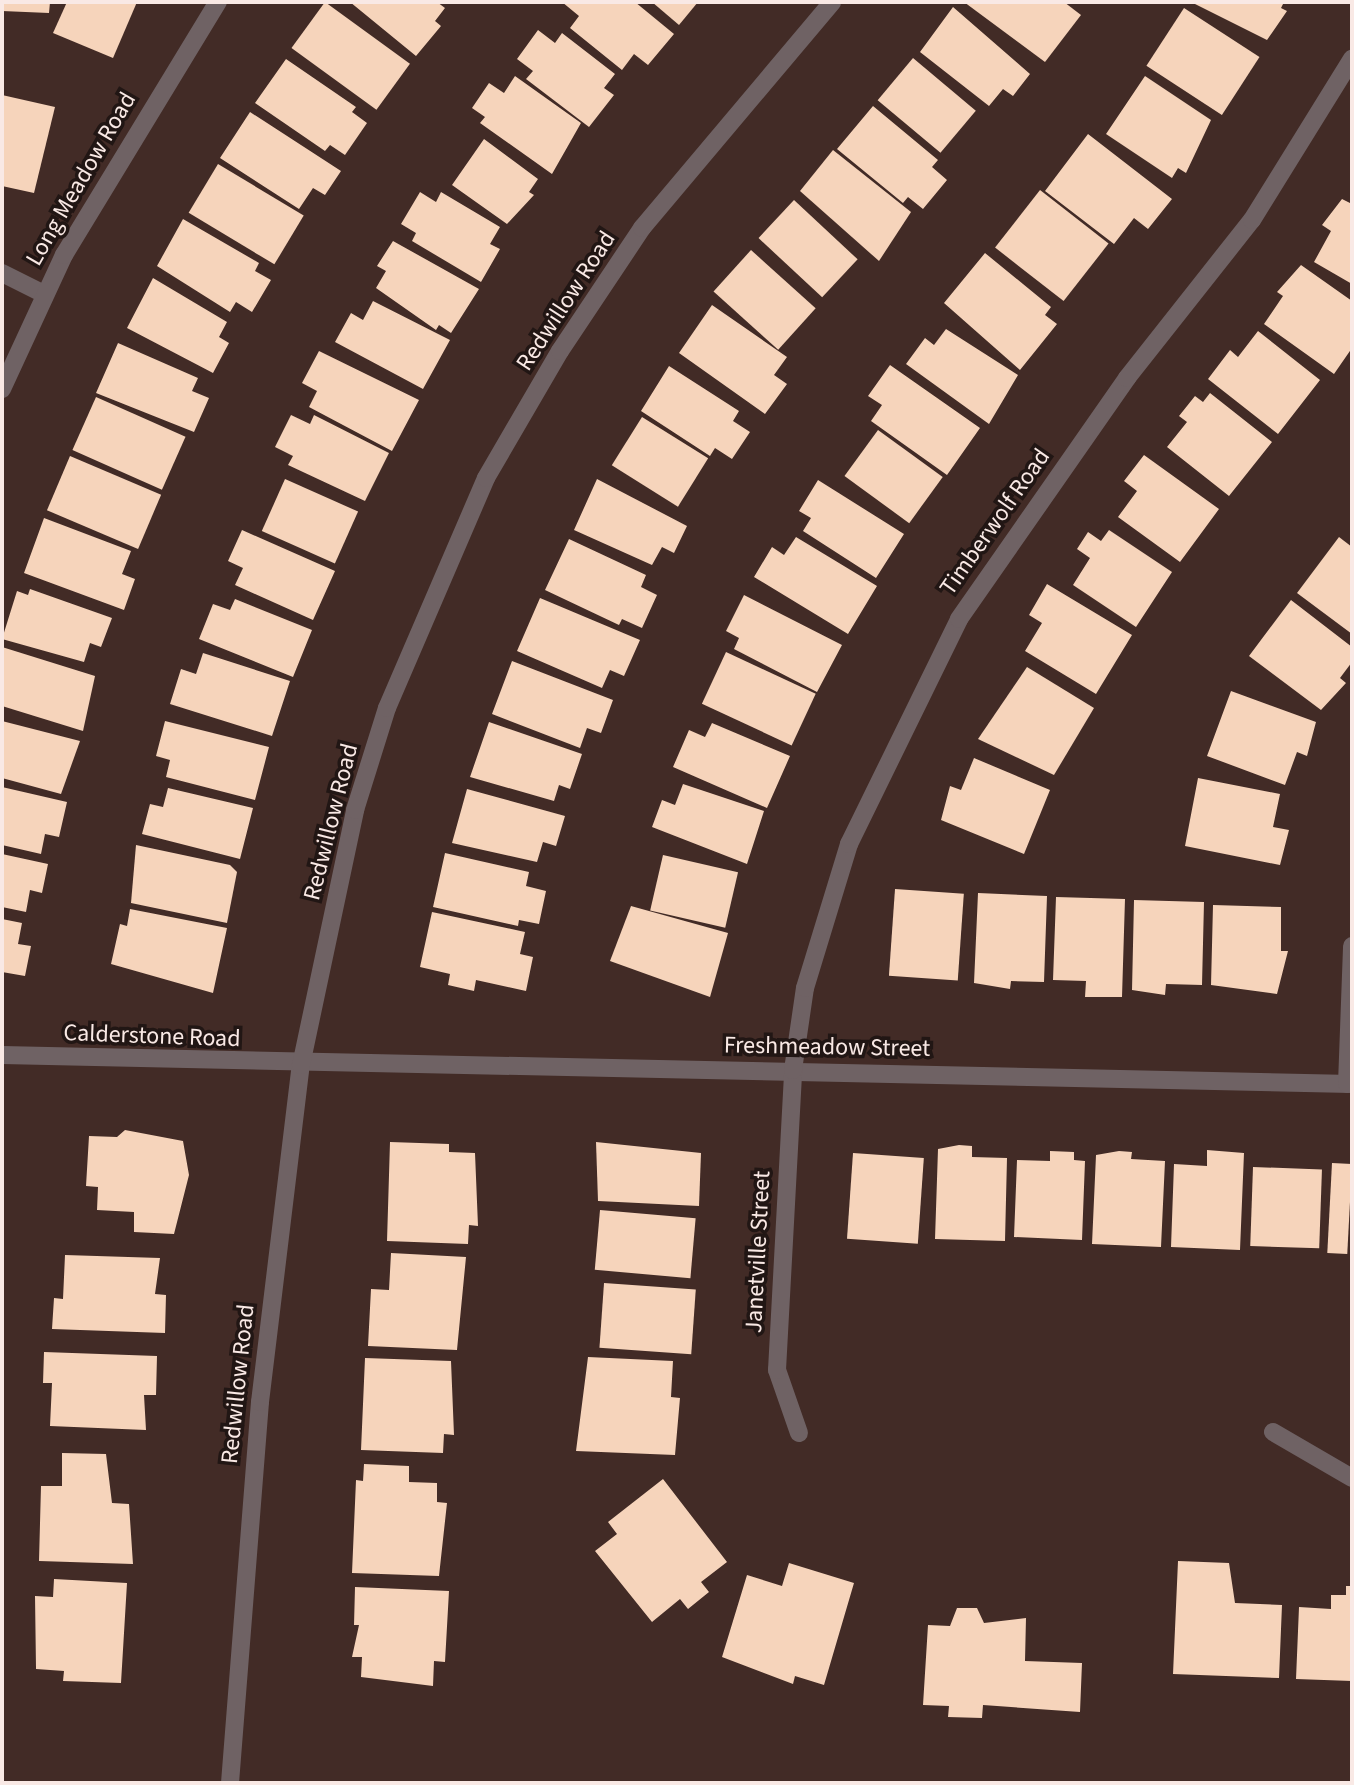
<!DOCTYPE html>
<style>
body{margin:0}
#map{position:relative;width:1354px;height:1785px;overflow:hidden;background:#422b26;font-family:"Source Sans 3",sans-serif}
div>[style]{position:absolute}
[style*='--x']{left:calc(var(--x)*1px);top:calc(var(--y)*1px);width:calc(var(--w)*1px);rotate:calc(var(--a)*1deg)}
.building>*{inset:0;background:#f6d4bb;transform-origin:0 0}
.street>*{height:18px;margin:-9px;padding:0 9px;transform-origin:9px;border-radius:9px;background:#6f6264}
span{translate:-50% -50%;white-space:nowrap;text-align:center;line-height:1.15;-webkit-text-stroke:7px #211614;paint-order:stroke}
.street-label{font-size:24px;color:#f9e9e5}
.frame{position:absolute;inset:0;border:4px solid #f9e9e5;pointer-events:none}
</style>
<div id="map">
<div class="building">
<i style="clip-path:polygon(2px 2px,50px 2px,49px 13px,2px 11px)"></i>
<i style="clip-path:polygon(67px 2px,137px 2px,113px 58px,53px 33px)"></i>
<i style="left:325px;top:2px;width:105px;height:57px;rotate:36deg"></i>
<i style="clip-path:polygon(350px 2px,437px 2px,445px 8px,435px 21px,441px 26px,416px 56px)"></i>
<i style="clip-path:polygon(562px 2px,635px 2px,674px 34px,648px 65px,634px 54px,622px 70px,570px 28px,579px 16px)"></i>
<i style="clip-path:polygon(652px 2px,698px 2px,679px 25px)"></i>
<i style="clip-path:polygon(964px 2px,1064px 2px,1081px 15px,1045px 62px)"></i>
<i style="clip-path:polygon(1191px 2px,1284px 2px,1281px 8px,1287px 11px,1267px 40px)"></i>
<i style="clip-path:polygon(953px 7px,1030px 74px,1013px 96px,1003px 89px,989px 106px,920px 52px)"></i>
<i style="left:1184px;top:8px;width:90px;height:69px;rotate:33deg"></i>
<i style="clip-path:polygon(538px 30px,555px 43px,562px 33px,615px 74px,604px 88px,614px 95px,589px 127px,526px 79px,533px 71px,517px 59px)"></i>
<i style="left:913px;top:58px;width:82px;height:55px;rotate:40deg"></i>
<i style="clip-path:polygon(286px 59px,356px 107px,352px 112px,367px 123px,345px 155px,330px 145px,325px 151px,255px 103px)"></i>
<i style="clip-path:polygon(515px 76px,581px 123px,552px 174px,480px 123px,485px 117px,472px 108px,489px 83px,504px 93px)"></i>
<i style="clip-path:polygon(1145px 76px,1211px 120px,1186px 173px,1178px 168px,1172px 178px,1106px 134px)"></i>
<i style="clip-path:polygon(2px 95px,55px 107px,34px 193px,2px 186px)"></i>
<i style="clip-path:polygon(873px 106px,938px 160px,932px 167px,947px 180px,923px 209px,908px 197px,903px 203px,837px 149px)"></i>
<i style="clip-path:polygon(250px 112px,341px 171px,325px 195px,313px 188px,299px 209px,220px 158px)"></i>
<i style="clip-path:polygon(1088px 134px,1172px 199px,1148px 229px,1134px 218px,1114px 244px,1045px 191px)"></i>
<i style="clip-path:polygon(484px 139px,538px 179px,529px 192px,534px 195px,507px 224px,452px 185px)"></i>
<i style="clip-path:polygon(833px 150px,911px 212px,879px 261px,800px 191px)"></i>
<i style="left:218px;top:164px;width:100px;height:57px;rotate:31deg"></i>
<i style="left:1040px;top:190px;width:87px;height:73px;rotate:38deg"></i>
<i style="clip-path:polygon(420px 192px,436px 202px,441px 192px,500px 227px,490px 244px,500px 249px,481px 282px,412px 241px,416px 233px,401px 224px)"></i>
<i style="clip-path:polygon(1342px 199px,1352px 204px,1352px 284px,1314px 262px,1331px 231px,1322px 225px)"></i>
<i style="left:794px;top:200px;width:87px;height:52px;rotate:43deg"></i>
<i style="clip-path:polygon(183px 219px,259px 263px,255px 271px,271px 280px,252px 312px,236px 302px,230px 312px,157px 266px)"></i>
<i style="clip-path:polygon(393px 241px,479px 289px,451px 333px,439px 325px,436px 330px,376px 288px,386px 271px,377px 266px)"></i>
<i style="left:751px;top:250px;width:87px;height:56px;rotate:42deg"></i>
<i style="clip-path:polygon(985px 253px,1051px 307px,1045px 315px,1057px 324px,1020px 370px,944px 303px)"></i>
<i style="clip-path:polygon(1301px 265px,1352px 301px,1352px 348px,1334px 374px,1264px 324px,1283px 296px,1277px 292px)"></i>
<i style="clip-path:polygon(153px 278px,227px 322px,219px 337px,229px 343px,213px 373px,127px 328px)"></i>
<i style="clip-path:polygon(373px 301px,450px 340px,423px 389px,335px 342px,351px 313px,363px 320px)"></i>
<i style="clip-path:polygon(712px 305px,787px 357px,774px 375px,787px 384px,765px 414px,679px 353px)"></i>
<i style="clip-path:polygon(946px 329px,1018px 375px,989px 424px,906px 364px,925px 338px,934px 345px)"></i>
<i style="clip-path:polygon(1258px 331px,1320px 380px,1278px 434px,1208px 379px,1230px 350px,1238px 357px)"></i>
<i style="clip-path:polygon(118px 343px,198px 378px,192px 391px,209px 398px,194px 432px,96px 393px)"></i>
<i style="clip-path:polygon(319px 351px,419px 400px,392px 451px,309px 407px,317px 391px,302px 383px)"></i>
<i style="clip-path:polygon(890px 365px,980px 428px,947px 475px,871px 421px,882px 405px,868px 396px)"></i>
<i style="clip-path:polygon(669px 366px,739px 411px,733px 421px,750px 432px,732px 459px,715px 448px,710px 456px,641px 411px)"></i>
<i style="clip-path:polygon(1210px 393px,1272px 442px,1229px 496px,1167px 447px,1187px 422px,1179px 416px,1195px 396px,1203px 402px)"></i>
<i style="left:96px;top:397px;width:98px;height:58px;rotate:24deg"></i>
<i style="clip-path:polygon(291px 415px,310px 424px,314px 415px,389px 453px,365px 501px,288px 465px,293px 456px,275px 447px)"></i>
<i style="left:642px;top:417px;width:78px;height:57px;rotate:32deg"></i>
<i style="left:878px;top:430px;width:80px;height:57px;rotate:36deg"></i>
<i style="clip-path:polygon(1144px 455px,1219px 509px,1180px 562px,1118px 517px,1137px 491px,1124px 481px)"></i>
<i style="left:70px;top:456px;width:99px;height:59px;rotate:23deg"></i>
<i style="left:285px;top:479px;width:80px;height:57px;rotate:24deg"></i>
<i style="clip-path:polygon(597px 479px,687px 526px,674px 553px,662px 547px,652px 565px,574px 530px)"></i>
<i style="clip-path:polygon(818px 480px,904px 534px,876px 578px,803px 531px,811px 518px,799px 511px)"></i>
<i style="clip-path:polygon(44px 518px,131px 551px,122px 574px,135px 579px,124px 610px,24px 573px)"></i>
<i style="clip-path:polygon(242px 530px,335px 571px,313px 620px,235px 585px,243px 568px,228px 561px)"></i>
<i style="clip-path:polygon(1109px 530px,1172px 572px,1136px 627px,1073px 585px,1090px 558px,1077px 549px,1088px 532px,1101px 541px)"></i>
<i style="clip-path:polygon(796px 537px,877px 586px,848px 634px,754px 577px,772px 547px,784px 555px)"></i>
<i style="clip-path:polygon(1339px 537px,1352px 547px,1352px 634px,1297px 593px)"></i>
<i style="clip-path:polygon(569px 539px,646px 575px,641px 587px,657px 595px,642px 628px,622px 619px,619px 625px,545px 590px)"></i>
<i style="clip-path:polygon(1047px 584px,1132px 635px,1096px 694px,1025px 651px,1042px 623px,1029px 615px)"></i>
<i style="clip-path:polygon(30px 589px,112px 618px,101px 647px,90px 643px,84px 662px,2px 639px,17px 591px,28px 595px)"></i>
<i style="clip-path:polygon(744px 595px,842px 645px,817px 692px,734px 649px,739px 638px,726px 631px)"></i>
<i style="clip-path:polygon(540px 598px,640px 640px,624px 676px,610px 670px,602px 688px,517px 651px)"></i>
<i style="clip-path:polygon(235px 599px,312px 630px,293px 677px,199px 639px,213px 604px,230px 610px)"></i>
<i style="clip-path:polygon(1291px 600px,1352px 647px,1352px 662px,1340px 678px,1346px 683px,1321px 710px,1249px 656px)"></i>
<i style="clip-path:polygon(2px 647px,95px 676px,83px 731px,2px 706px)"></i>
<i style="left:726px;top:652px;width:99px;height:57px;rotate:25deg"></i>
<i style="clip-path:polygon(203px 653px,290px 681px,272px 736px,170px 704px,181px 669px,196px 674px)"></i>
<i style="clip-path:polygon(512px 661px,613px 700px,601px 733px,587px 728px,580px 748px,492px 714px)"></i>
<i style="clip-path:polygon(1027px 667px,1094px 708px,1054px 775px,978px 739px)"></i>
<i style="clip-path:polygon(1231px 691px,1316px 722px,1307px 756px,1297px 752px,1285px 785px,1207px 756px)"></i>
<i style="clip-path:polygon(2px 721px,80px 741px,61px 794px,2px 778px)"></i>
<i style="clip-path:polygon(165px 721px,269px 747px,255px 800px,166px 777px,170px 760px,156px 756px)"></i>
<i style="clip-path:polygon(489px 722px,582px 754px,570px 789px,559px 785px,554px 801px,470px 777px)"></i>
<i style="clip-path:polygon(712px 723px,790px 756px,767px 808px,673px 767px,689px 730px,705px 737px)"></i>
<i style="clip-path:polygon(974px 758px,1050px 790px,1024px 854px,941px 820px,950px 786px,961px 790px)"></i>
<i style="clip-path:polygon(1198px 778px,1280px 794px,1273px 827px,1289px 830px,1280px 865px,1185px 846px)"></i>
<i style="clip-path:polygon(683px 784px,764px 811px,747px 864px,652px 827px,662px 800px,675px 805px)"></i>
<i style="clip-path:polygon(2px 787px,67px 802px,59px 837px,45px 834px,41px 854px,2px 845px)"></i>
<i style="clip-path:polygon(168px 788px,253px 808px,240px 859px,142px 834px,150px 804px,163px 807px)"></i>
<i style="clip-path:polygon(467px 789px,565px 816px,556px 846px,543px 842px,537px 862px,452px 843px)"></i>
<i style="clip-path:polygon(136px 845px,230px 865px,237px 872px,227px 923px,131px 903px)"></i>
<i style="clip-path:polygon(445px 853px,529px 872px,526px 886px,546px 891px,539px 924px,519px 920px,518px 926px,433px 907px)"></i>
<i style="clip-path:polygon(2px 854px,48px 864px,42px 893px,30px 890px,26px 912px,2px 907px)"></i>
<i style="left:663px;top:855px;width:77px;height:57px;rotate:13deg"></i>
<i style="left:895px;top:889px;width:69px;height:87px;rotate:4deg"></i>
<i style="clip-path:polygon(978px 893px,1047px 896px,1044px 982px,1011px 981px,1010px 989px,974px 983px)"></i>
<i style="clip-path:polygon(1056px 897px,1125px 899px,1122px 997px,1085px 997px,1086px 981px,1053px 980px)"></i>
<i style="clip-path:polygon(1134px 900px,1204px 902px,1202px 985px,1166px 984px,1165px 995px,1132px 990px)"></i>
<i style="clip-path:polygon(1213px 905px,1281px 907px,1281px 951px,1288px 951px,1277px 994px,1211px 985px)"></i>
<i style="clip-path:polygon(631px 906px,728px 933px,710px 997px,610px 961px)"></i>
<i style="clip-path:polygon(130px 909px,227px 928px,213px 993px,111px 964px,120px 924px,127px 926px)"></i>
<i style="clip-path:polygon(432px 912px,525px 932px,520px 954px,533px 957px,526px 991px,476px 980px,474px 991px,448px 985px,450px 974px,420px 967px)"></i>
<i style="clip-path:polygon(2px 919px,22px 923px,18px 944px,31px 946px,25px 976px,2px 972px)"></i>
<i style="clip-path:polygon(125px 1130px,183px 1141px,189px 1175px,174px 1234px,134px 1232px,134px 1212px,97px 1210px,98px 1187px,86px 1186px,89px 1136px,117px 1137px)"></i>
<i style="clip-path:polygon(390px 1142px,449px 1144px,449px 1152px,475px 1153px,478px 1226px,469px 1225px,468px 1244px,387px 1241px)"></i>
<i style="clip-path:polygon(596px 1142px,701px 1153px,699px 1206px,598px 1201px)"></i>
<i style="clip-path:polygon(959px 1145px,972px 1146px,972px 1157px,1007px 1158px,1005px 1241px,935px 1239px,938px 1149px)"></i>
<i style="clip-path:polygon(1207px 1150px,1244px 1153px,1240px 1250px,1171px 1247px,1174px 1164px,1207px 1166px)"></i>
<i style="clip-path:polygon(1050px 1151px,1074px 1152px,1074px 1160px,1085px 1161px,1082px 1240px,1014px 1237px,1017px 1160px,1050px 1161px)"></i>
<i style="clip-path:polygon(1119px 1151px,1132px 1152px,1131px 1159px,1165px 1161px,1161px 1247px,1092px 1244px,1096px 1155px)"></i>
<i style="left:853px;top:1153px;width:71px;height:86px;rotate:4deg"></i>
<i style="left:1332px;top:1163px;width:20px;height:90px;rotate:3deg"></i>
<i style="left:1253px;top:1167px;width:69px;height:79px;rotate:2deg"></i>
<i style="left:600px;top:1210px;width:96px;height:60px;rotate:5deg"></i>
<i style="clip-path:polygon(391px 1253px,466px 1257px,457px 1350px,368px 1346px,371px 1289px,389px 1290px)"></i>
<i style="clip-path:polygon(65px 1255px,160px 1258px,155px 1294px,166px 1295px,165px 1333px,52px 1329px,54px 1298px,63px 1299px)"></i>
<i style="left:604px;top:1283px;width:92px;height:65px;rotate:4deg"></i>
<i style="clip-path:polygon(44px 1352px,157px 1356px,156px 1395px,144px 1395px,146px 1430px,50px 1426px,52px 1383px,43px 1383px)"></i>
<i style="clip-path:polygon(588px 1357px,673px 1361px,671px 1397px,680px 1398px,675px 1455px,576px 1451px)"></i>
<i style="clip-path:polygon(365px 1358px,451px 1361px,454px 1435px,444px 1434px,443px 1453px,361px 1450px)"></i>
<i style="clip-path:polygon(62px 1453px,106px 1454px,112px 1503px,129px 1504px,133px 1564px,39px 1561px,41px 1486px,62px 1486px)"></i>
<i style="clip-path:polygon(364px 1464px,409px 1466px,409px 1482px,437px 1483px,437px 1502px,447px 1503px,439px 1576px,352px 1573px,356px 1480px,363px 1481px)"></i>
<i style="clip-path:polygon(663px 1479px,727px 1562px,701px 1582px,709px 1592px,688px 1609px,680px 1599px,652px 1622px,595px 1551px,617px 1534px,608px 1522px)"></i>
<i style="clip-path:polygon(1178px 1561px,1229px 1563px,1235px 1603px,1282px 1605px,1279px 1678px,1173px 1674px)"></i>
<i style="clip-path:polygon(789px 1563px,854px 1583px,824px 1685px,795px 1676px,793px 1684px,722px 1657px,747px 1575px,782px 1586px)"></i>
<i style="clip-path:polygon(54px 1579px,127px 1583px,121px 1683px,63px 1681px,64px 1671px,36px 1669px,35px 1596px,53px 1597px)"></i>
<i style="clip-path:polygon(1346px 1586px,1352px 1586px,1352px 1681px,1296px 1679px,1299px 1607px,1331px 1609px,1331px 1595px,1346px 1595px)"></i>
<i style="clip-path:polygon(355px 1587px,449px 1591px,445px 1662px,434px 1661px,433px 1686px,361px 1677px,362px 1657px,352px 1657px,359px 1625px,354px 1625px)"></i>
<i style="clip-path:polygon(957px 1608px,977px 1608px,984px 1623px,1026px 1618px,1025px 1661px,1082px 1663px,1080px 1712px,983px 1705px,982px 1718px,948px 1717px,949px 1706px,923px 1705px,928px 1625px,950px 1626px)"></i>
</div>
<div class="street">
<i style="--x:2;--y:273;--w:47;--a:26.6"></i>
<i style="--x:2;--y:389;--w:148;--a:-65.2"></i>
<i style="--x:64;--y:255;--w:296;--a:-58.7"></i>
<i style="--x:2;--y:1055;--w:1350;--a:1.23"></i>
<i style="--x:1347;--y:1084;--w:138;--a:-87.9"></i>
<i style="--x:1273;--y:1432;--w:91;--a:30.2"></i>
<i style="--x:799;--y:1433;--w:67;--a:-109.2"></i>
<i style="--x:777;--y:1370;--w:300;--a:-86.9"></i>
<i style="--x:793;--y:1070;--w:83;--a:-81.7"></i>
<i style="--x:805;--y:988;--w:151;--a:-73"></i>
<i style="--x:849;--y:844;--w:250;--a:-63.9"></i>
<i style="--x:959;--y:619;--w:294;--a:-55.1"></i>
<i style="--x:1127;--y:378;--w:201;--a:-51.7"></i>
<i style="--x:1252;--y:220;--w:190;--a:-58.2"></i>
<i style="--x:230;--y:1783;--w:382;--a:-85.5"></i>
<i style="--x:260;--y:1402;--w:339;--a:-83.1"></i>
<i style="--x:301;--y:1065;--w:261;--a:-78"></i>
<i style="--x:355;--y:810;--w:107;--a:-72.6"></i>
<i style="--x:387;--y:708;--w:250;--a:-66.7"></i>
<i style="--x:486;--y:478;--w:147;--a:-59.8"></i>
<i style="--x:560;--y:351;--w:148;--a:-56.3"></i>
<i style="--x:642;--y:228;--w:295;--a:-49.9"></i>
</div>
<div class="street-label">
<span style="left:81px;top:179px;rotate:-60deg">Long Meadow Road</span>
<span style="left:566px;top:301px;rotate:-57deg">Redwillow Road</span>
<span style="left:995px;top:522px;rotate:-55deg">Timberwolf Road</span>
<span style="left:331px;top:822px;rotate:-76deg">Redwillow Road</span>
<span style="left:152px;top:1036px;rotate:2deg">Calderstone Road</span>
<span style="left:827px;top:1047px;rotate:1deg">Freshmeadow Street</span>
<span style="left:758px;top:1252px;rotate:-87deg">Janetville Street</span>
<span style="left:238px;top:1384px;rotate:-84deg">Redwillow Road</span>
</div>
<div class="frame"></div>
</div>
